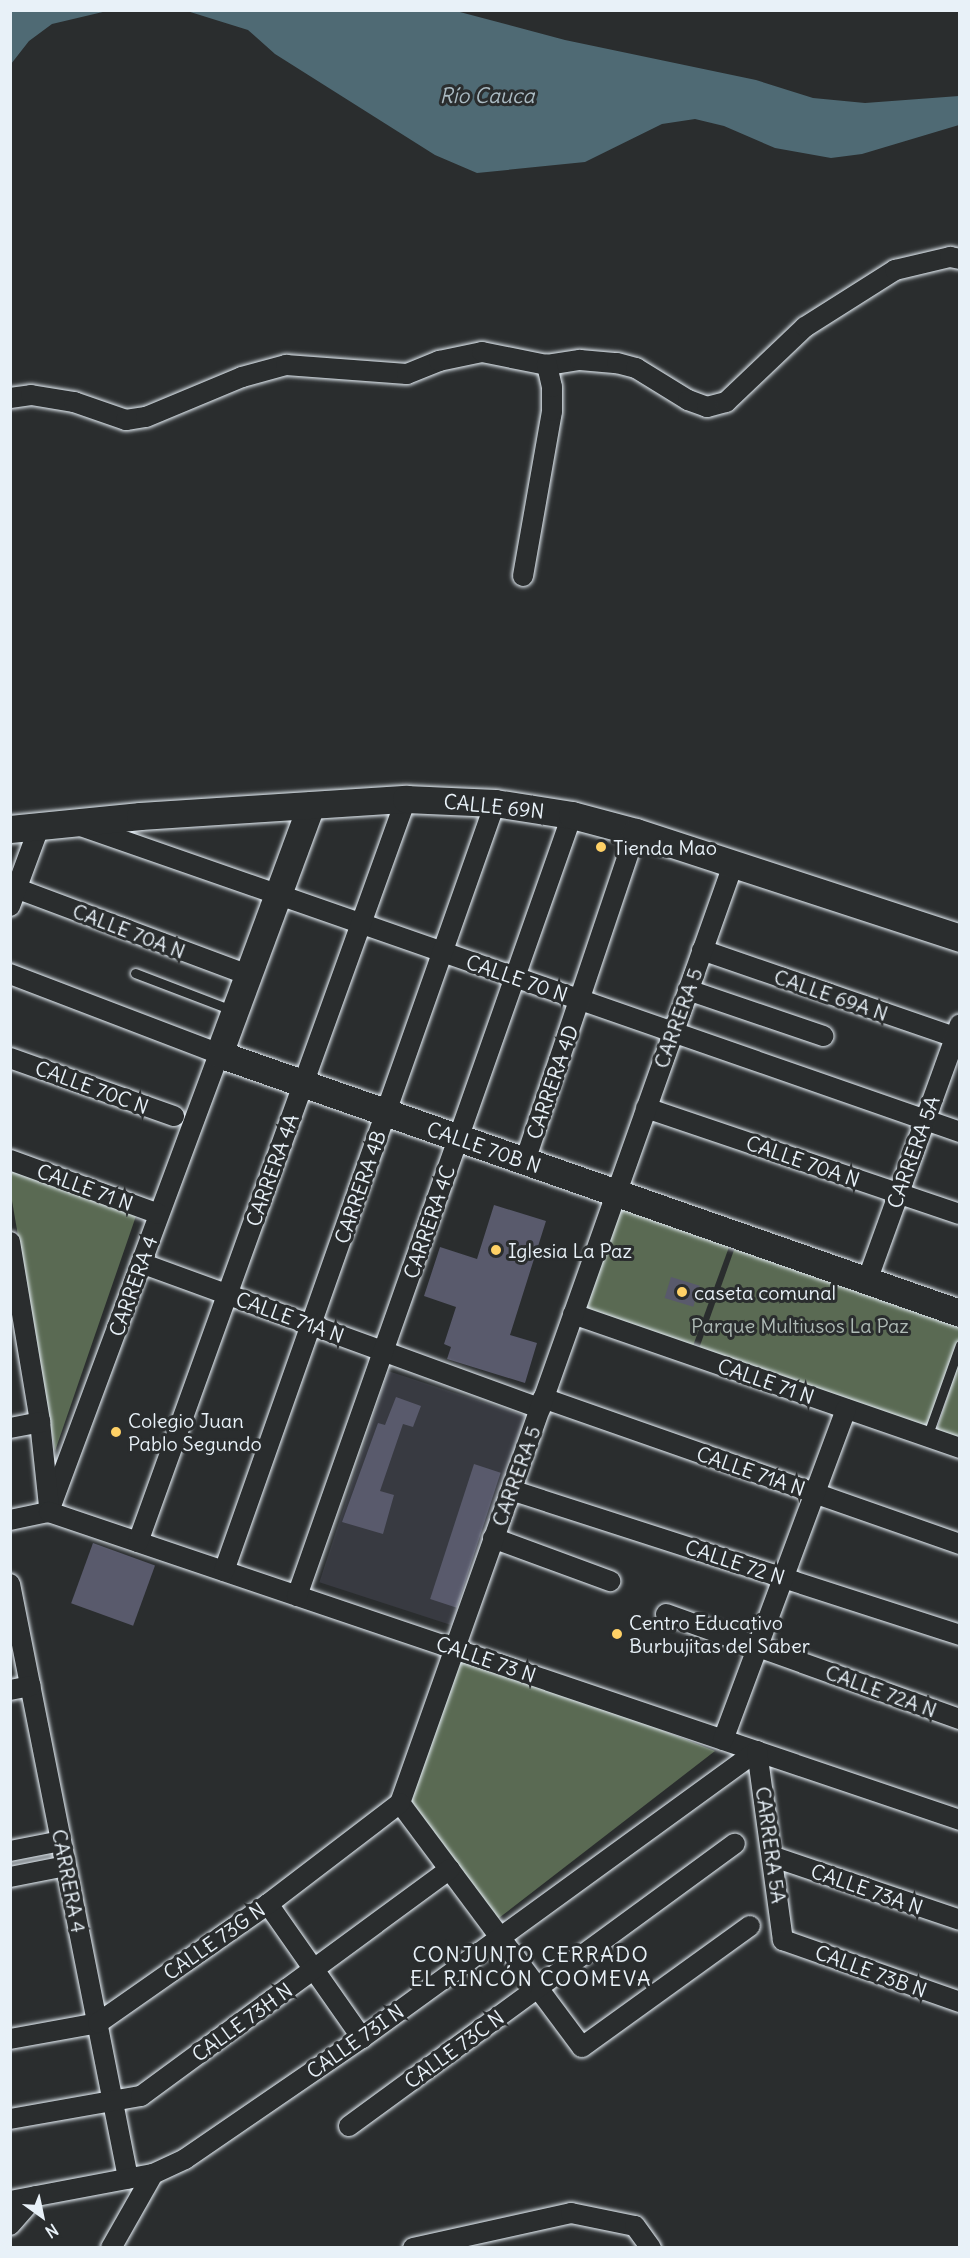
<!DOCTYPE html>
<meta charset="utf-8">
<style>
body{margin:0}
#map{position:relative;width:970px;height:2258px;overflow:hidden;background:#2a2d2e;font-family:Delius,sans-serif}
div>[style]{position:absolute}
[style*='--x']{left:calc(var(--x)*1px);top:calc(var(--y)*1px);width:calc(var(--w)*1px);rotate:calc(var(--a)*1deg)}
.built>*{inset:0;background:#383a41;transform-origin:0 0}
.green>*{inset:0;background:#5a6a53;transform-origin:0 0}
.water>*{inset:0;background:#4f6a74}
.building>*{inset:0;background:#595a6c;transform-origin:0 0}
.roads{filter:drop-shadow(0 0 2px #e8f1f8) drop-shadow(0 0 2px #e8f1f8)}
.lane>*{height:9px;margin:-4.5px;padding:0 4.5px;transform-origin:4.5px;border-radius:4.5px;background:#2a2d2e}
.street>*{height:20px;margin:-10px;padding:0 10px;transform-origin:10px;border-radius:10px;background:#2a2d2e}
.secondary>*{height:27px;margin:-13.5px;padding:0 13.5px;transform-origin:13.5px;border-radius:13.5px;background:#2a2d2e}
.dots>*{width:16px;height:16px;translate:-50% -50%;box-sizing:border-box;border:3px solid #2a2d2e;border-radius:50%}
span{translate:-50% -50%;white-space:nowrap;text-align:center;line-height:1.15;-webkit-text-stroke:6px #2a2d2e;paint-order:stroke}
.street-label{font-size:20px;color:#e8f1f8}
.poi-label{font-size:20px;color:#e8f1f8}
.left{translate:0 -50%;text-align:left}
.park-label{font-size:20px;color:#afbbb6}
.water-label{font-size:21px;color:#abbbc3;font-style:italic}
.neighbourhood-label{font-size:21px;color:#e8f1f8;letter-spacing:1.5px}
.frame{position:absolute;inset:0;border:12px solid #e8f1f8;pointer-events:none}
.north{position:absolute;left:12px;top:2186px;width:60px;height:60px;-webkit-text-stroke:4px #2a2d2e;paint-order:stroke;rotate:147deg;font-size:16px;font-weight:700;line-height:24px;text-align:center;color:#e8f1f8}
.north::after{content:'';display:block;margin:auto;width:21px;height:27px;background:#e8f1f8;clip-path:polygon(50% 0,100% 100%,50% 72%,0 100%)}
</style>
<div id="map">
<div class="built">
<i style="left:388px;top:1371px;width:144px;height:222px;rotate:18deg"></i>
</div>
<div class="green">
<i style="clip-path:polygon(10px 1171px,137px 1213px,55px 1451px,11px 1195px)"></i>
<i style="left:618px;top:1204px;width:119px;height:111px;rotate:20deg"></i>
<i style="clip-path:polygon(739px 1236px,959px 1313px,959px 1345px,927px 1437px,696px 1357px)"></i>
<i style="clip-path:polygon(959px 1361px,959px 1443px,935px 1435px)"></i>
<i style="clip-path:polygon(454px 1649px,715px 1751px,495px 1921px,401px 1799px)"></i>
</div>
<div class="water">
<i style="clip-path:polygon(11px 10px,107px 10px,107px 11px,52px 24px,29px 41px,11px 64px)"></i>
<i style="clip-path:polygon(187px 11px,456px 11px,565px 40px,756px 80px,813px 98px,865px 103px,959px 96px,959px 125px,862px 154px,831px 158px,775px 148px,724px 126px,695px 119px,662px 124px,585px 162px,477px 173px,435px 155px,275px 54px,248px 30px)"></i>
</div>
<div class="building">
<i style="clip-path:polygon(494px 1205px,546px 1221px,510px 1335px,537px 1343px,525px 1383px,447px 1359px,451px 1347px,444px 1344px,456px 1307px,424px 1296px,440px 1247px,477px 1259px)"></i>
<i style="left:671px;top:1277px;width:30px;height:22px;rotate:17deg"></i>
<i style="clip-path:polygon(396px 1397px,421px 1406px,413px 1427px,403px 1424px,380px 1491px,394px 1495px,383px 1534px,342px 1522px,378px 1423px,385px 1425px)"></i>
<i style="left:474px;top:1464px;width:28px;height:142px;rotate:18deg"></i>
<i style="left:93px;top:1543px;width:66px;height:64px;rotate:20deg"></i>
</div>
<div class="roads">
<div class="lane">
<i style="--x:135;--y:973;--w:104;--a:20.9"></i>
<i style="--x:927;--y:1437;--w:98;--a:-70.3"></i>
</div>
<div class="street">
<i style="--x:10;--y:398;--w:21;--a:-8"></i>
<i style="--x:31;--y:395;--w:44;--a:9.2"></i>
<i style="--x:74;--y:402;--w:55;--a:19.1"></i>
<i style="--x:126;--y:420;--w:20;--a:-9"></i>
<i style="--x:146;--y:417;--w:104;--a:-22.6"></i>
<i style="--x:242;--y:377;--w:46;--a:-15.3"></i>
<i style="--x:286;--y:365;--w:121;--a:4.3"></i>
<i style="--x:407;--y:374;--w:35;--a:-22"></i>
<i style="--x:439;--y:361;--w:44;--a:-11.8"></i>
<i style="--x:482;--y:352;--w:66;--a:11.3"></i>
<i style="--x:547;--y:365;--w:33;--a:-9"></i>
<i style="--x:580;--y:360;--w:37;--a:5"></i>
<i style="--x:617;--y:363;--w:20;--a:15"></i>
<i style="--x:636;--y:368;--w:61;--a:31.6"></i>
<i style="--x:688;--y:400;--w:20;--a:20"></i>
<i style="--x:707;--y:407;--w:20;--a:-15"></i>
<i style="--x:726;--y:402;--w:109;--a:-43.5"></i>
<i style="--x:805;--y:327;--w:107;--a:-32.3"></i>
<i style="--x:895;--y:270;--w:57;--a:-13.3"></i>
<i style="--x:950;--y:257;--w:10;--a:11"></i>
<i style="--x:523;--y:576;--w:168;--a:-80"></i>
<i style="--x:552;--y:411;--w:24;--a:-90"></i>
<i style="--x:552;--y:387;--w:23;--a:-103"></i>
<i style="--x:78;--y:825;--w:934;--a:19.19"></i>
<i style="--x:10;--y:886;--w:254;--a:20.5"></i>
<i style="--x:10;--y:906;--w:86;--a:-69.7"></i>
<i style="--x:702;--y:950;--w:273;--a:19"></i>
<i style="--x:10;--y:974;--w:224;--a:20.9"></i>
<i style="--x:219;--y:1054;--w:489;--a:110.4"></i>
<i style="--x:688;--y:990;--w:143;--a:18.8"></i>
<i style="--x:10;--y:1058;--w:174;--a:19.5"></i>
<i style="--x:646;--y:1108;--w:331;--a:18.7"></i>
<i style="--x:10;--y:1160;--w:158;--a:19.9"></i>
<i style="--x:525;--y:1161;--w:347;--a:-71.4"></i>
<i style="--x:10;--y:1242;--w:182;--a:80.5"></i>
<i style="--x:40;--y:1422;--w:84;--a:83.9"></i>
<i style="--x:141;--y:1263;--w:425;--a:20"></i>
<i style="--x:867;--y:1281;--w:273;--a:-70.1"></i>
<i style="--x:573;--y:1314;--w:410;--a:19.1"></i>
<i style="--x:543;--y:1398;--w:442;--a:19.3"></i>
<i style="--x:10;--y:1428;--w:31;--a:-11"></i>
<i style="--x:511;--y:1490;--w:472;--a:17.9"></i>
<i style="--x:10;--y:1520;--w:40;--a:-12"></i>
<i style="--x:49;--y:1512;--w:962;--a:18.68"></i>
<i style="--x:493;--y:1538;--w:125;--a:20.2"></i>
<i style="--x:138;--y:1542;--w:790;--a:-70.17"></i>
<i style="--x:224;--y:1571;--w:814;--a:-70.56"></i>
<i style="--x:10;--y:1584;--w:606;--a:78.76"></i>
<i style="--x:297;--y:1596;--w:828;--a:-70.6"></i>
<i style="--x:666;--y:1614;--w:312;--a:19.7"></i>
<i style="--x:10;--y:1690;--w:21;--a:-11"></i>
<i style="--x:723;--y:1740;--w:353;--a:-69.6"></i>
<i style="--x:400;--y:1803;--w:999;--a:-70.46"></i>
<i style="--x:400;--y:1803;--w:304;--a:53.3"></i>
<i style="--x:582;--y:2047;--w:207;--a:-35.8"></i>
<i style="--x:10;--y:1851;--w:52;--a:-11.1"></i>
<i style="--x:774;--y:1857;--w:196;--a:18.7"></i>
<i style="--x:10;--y:1877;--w:57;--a:-11.1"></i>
<i style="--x:268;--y:1904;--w:164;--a:55"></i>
<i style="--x:10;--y:2039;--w:89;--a:-10.3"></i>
<i style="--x:98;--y:2023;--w:208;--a:-35"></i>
<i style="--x:268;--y:1904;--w:166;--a:-37.4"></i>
<i style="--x:10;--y:2119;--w:133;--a:-10"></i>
<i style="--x:141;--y:2096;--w:383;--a:-36.3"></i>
<i style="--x:349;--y:2126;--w:478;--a:-36.2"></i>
<i style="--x:10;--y:2201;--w:146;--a:-10.7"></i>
<i style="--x:153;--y:2174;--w:35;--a:-25"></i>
<i style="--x:185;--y:2159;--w:214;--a:-34.4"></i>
<i style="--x:362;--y:2038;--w:488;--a:-36"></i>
<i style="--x:757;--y:1751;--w:191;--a:82.2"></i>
<i style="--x:783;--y:1940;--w:188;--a:19.3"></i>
<i style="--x:10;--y:2225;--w:38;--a:-49"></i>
<i style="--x:111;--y:2248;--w:85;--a:-60.4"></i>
<i style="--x:413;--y:2248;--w:162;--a:-12.5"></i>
<i style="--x:571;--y:2213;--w:65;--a:11.5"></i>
<i style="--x:635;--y:2226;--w:27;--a:54"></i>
</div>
<div class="secondary">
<i style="--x:311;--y:805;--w:265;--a:110.3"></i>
<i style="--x:219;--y:1054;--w:785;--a:19.27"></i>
<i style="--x:10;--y:829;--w:131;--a:-5.7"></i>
<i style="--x:140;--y:816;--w:267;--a:-3.7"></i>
<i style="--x:406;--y:799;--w:89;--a:2.6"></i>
<i style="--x:495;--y:803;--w:78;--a:8.9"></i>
<i style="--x:572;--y:815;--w:66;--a:14.9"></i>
<i style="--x:636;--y:832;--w:341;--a:18.1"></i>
</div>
</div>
<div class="dots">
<i style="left:601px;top:847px;background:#ffd166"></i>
<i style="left:496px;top:1250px;background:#ffd166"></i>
<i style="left:682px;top:1292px;background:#ffd166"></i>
<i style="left:116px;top:1432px;background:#ffd166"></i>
<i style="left:617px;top:1634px;background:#ffd166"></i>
</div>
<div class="street-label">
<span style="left:494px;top:806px;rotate:6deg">CALLE 69N</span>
<span style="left:129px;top:931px;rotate:21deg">CALLE 70A N</span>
<span style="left:517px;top:978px;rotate:19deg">CALLE 70 N</span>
<span style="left:831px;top:995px;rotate:19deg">CALLE 69A N</span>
<span style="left:678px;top:1018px;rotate:-70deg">CARRERA 5</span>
<span style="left:552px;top:1082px;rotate:-71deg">CARRERA 4D</span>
<span style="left:92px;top:1087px;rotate:20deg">CALLE 70C N</span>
<span style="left:484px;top:1147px;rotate:19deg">CALLE 70B N</span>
<span style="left:913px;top:1152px;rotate:-70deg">CARRERA 5A</span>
<span style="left:803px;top:1161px;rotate:19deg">CALLE 70A N</span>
<span style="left:272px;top:1170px;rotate:-70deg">CARRERA 4A</span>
<span style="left:85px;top:1187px;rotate:20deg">CALLE 71 N</span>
<span style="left:360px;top:1187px;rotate:-71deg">CARRERA 4B</span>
<span style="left:429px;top:1222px;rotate:-71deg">CARRERA 4C</span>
<span style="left:133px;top:1286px;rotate:-70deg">CARRERA 4</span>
<span style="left:290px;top:1317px;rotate:20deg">CALLE 71A N</span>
<span style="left:766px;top:1381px;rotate:19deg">CALLE 71 N</span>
<span style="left:751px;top:1471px;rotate:19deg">CALLE 71A N</span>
<span style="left:516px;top:1476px;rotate:-70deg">CARRERA 5</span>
<span style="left:735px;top:1562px;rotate:18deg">CALLE 72 N</span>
<span style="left:486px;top:1659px;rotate:19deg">CALLE 73 N</span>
<span style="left:881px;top:1691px;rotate:20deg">CALLE 72A N</span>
<span style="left:771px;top:1845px;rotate:82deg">CARRERA 5A</span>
<span style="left:69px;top:1881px;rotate:79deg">CARRERA 4</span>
<span style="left:867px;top:1889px;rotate:19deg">CALLE 73A N</span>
<span style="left:214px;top:1941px;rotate:-35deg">CALLE 73G N</span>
<span style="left:871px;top:1971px;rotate:20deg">CALLE 73B N</span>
<span style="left:242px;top:2022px;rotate:-36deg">CALLE 73H N</span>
<span style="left:355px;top:2041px;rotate:-35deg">CALLE 73I N</span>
<span style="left:454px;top:2049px;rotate:-36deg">CALLE 73C N</span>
</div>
<div class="poi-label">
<span class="left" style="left:613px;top:847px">Tienda Mao</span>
<span class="left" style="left:508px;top:1250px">Iglesia La Paz</span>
<span class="left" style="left:694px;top:1292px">caseta comunal</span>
<span class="left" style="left:128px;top:1432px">Colegio Juan<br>Pablo Segundo</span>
<span class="left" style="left:629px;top:1634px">Centro Educativo<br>Burbujitas del Saber</span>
</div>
<div class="park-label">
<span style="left:800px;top:1325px">Parque Multiusos La Paz</span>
</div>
<div class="water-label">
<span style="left:487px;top:96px">Río Cauca</span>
</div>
<div class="neighbourhood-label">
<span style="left:531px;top:1967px">CONJUNTO CERRADO<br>EL RINCÓN COOMEVA</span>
</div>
<div class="frame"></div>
<div class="north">N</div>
</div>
